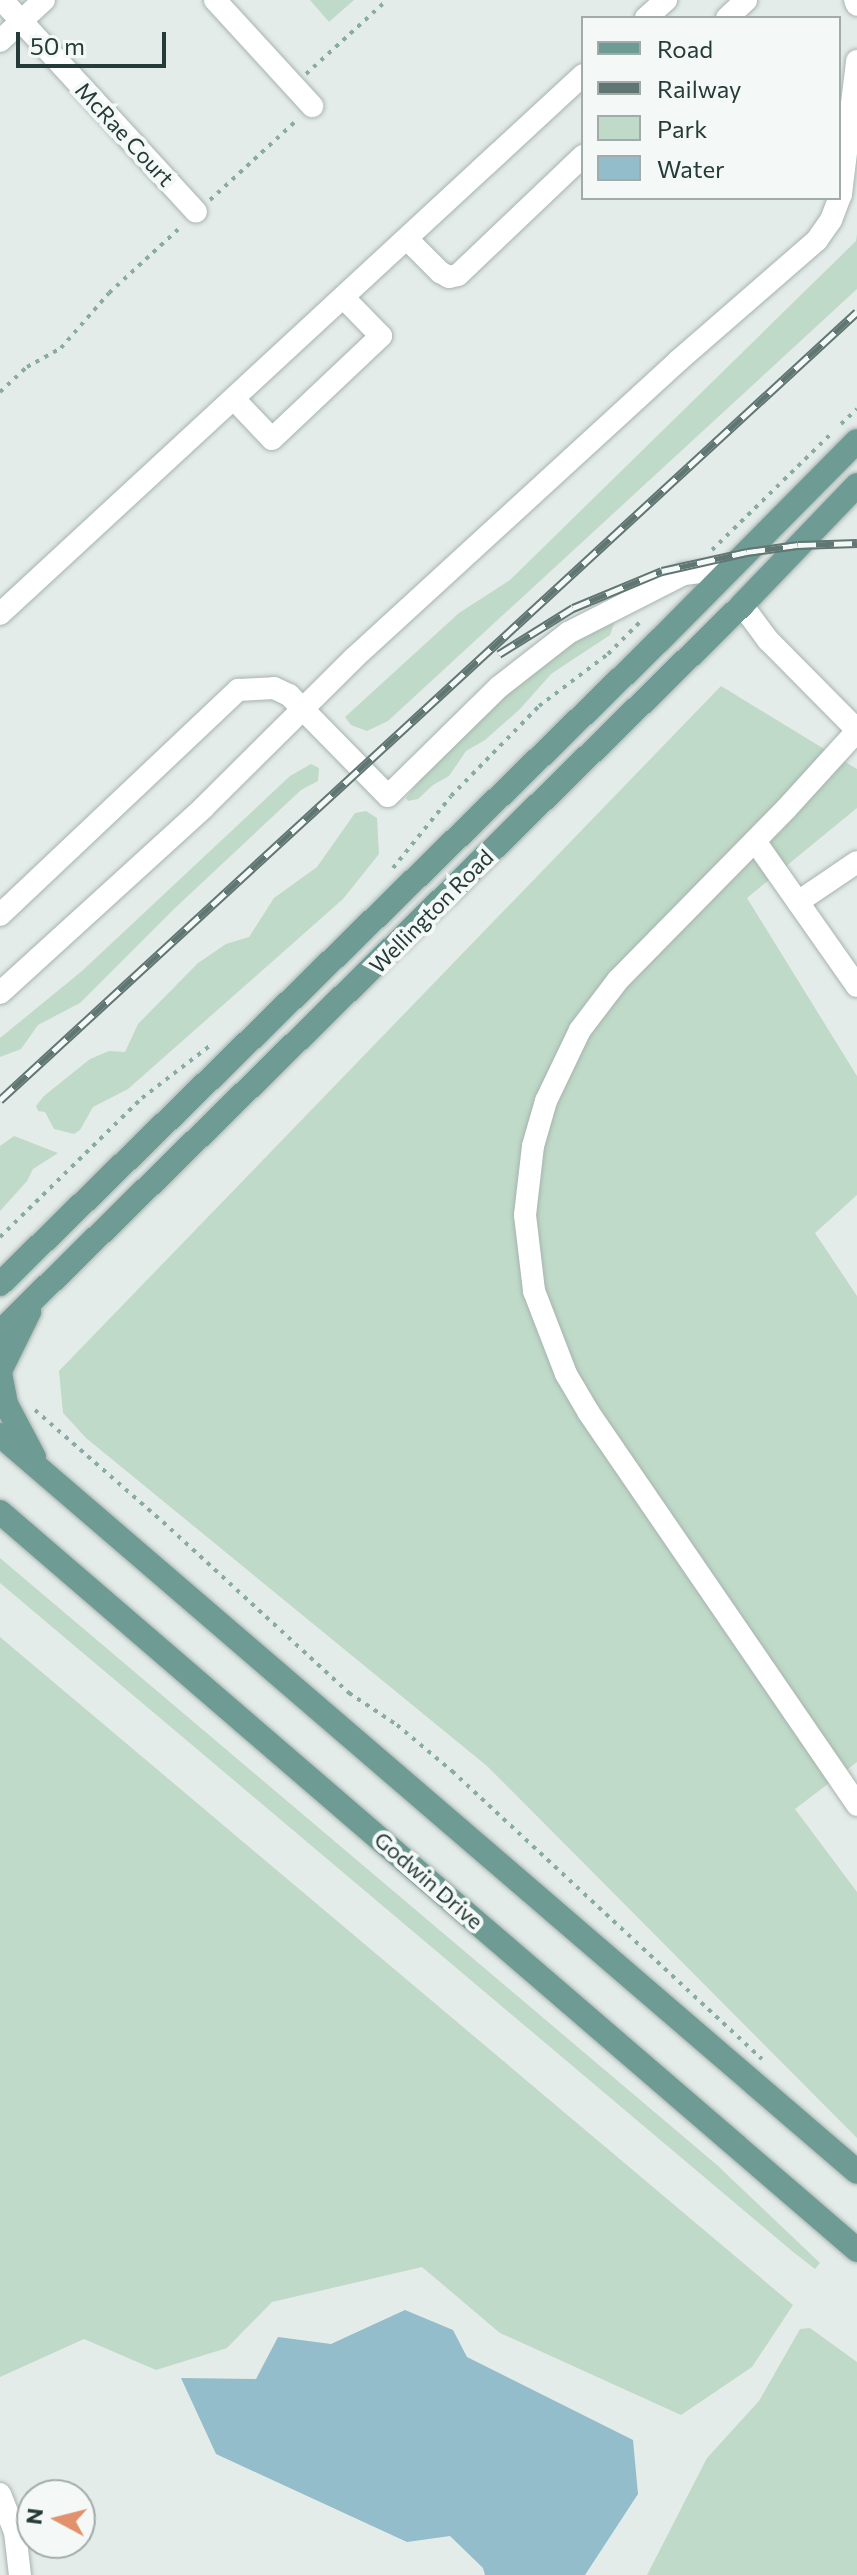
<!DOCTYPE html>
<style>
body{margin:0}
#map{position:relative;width:857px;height:2575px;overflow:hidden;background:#e4ece9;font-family:Commissioner,sans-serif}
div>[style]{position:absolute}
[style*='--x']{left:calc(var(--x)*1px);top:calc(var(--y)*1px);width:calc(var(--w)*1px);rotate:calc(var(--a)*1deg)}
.green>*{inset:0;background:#bfdac8}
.water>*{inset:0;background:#93bdca}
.path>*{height:4px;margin-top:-2px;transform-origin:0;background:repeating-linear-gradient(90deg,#88aba3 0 4px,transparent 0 10px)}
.roads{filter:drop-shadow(0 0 2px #a7b3b0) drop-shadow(0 0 2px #a7b3b0)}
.minor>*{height:22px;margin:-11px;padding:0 11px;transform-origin:11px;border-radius:11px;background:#fff}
.major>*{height:24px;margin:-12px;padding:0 12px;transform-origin:12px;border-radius:12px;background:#6e9b93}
.rail>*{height:9px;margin-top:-4.5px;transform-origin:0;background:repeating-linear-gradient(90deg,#f4f8f6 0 18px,#607672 0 36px);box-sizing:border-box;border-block:2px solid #607672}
span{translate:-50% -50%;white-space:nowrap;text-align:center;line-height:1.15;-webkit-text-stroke:8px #f4f8f6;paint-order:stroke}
.street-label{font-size:22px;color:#253b37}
.legend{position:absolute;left:581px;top:16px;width:260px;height:184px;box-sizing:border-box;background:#f4f8f6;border:2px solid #a1acaa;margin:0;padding:10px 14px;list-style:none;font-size:24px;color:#253b37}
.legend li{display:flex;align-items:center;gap:16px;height:40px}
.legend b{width:40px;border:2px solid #a1acaa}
.north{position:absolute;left:16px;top:2479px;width:80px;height:80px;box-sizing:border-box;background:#f4f8f6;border:2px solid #a1acaa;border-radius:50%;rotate:277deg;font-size:22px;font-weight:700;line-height:32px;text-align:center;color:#253b37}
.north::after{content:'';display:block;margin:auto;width:28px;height:36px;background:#e1916c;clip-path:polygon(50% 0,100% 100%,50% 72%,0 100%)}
.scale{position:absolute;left:16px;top:32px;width:150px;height:36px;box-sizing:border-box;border:4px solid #253b37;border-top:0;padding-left:10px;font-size:24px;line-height:28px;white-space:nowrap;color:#253b37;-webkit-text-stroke:6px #f4f8f6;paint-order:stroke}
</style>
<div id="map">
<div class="green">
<i style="clip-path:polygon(310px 0,354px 0,329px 22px)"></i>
<i style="clip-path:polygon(857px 234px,857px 289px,388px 721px,367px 731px,351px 725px,345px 717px,459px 613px,510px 580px,856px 241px)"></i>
<i style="clip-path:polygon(615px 621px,610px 635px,551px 674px,520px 709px,485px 740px,466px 751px,449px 776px,433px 785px,418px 799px,408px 801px,406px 798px,427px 771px,508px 690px,566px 643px)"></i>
<i style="clip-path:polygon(721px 686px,857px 769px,857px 808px,747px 898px,857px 1076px,857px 1195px,815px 1233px,857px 1296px,857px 1762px,795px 1809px,857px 1892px,857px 2138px,487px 1766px,86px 1438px,63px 1413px,59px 1371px)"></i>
<i style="clip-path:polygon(311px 764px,319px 768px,318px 781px,301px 790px,175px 908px,80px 1003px,38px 1025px,21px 1049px,0 1057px,0 1038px,82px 971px,290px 776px)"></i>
<i style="clip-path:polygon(366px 811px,377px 818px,379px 854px,343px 899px,128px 1089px,93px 1107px,80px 1130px,74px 1134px,54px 1129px,45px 1112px,38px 1111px,36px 1106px,44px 1096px,90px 1059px,109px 1051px,125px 1052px,138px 1024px,198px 963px,226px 944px,249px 937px,274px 898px,317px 867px,355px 813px)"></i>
<i style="clip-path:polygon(14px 1136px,58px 1153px,33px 1169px,27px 1181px,0 1211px,0 1146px)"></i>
<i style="clip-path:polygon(0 1558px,717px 2165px,820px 2263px,815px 2269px,792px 2251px,0 1583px)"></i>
<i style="clip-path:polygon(0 1637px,793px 2305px,752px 2367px,681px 2415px,500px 2333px,422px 2267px,272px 2302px,227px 2348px,156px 2370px,84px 2339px,0 2377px)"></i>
<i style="clip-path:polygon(810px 2328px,857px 2362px,857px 2575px,647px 2575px,707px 2458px,759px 2401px,800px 2329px)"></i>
</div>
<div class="water">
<i style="clip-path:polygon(405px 2310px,453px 2330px,467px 2357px,633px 2440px,638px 2494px,585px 2575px,485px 2575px,483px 2568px,450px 2536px,407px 2542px,216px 2454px,181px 2378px,256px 2379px,278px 2337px,331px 2344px)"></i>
</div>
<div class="path">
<i style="--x:306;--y:74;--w:110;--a:-42.4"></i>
<i style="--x:210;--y:200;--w:120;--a:-42.6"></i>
<i style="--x:0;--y:392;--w:37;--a:-43"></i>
<i style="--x:27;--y:367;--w:39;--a:-29"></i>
<i style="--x:61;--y:348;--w:73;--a:-48.9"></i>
<i style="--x:109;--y:293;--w:100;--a:-42.6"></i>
<i style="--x:841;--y:424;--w:22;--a:-43"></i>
<i style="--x:712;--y:550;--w:168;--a:-44.3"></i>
<i style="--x:393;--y:868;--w:92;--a:-51.1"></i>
<i style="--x:451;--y:796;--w:126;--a:-45.6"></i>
<i style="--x:539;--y:706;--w:86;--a:-37"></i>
<i style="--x:608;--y:654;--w:47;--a:-45"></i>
<i style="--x:0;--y:1237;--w:199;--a:-44.4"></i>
<i style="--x:142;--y:1098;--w:88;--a:-37.6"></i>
<i style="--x:35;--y:1410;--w:170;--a:41.2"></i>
<i style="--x:163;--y:1522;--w:253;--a:42.6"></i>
<i style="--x:349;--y:1693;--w:58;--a:33.7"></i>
<i style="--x:397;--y:1725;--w:72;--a:39.9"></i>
<i style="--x:452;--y:1771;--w:423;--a:42.9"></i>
</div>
<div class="roads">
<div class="minor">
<i style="--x:2;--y:0;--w:287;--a:47.5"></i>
<i style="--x:215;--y:0;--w:144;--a:47.5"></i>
<i style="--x:855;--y:0;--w:5;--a:68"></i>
<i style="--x:646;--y:18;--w:27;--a:-42"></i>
<i style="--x:727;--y:18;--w:26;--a:-43"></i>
<i style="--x:0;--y:41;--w:60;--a:-43"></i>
<i style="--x:407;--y:239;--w:47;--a:45"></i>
<i style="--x:440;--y:272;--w:10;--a:29"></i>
<i style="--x:449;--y:277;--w:9;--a:-13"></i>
<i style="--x:458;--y:275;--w:173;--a:-43.6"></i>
<i style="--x:234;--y:399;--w:55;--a:46.5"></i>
<i style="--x:272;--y:439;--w:150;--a:-43.4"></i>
<i style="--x:381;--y:336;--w:54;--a:-134.3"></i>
<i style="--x:742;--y:605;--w:44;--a:53.4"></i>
<i style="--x:768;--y:640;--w:127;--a:45.3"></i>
<i style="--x:0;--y:614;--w:794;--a:-42.75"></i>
<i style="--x:857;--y:731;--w:105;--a:132.3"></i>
<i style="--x:786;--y:809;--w:240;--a:134.5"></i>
<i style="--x:618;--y:980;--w:63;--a:127.2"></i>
<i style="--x:580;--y:1030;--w:79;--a:115.6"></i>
<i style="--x:546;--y:1101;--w:47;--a:106.1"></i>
<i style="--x:533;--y:1146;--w:69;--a:96.6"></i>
<i style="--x:525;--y:1215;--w:77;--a:83.2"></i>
<i style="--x:534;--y:1291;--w:89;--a:68.9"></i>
<i style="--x:566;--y:1374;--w:45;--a:59.5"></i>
<i style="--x:589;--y:1413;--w:475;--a:55.6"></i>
<i style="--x:755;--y:841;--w:177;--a:54.9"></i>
<i style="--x:798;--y:902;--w:71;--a:-34.1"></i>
<i style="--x:0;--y:915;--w:328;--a:-43.4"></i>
<i style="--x:238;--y:690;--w:36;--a:-3"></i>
<i style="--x:274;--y:688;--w:17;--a:25"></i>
<i style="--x:289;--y:695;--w:141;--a:45.6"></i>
<i style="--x:388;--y:796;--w:156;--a:-44.5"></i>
<i style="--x:499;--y:687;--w:88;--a:-38"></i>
<i style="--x:568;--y:633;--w:130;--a:-27"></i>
<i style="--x:684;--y:574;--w:48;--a:-7.1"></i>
<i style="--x:0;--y:993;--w:275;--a:-42.3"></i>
<i style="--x:203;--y:808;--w:213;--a:-44.8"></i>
<i style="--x:354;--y:658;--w:440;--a:-42.5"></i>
<i style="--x:678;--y:361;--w:184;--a:-41"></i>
<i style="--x:817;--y:240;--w:24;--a:-55"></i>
<i style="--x:831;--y:220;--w:28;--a:-69"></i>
<i style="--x:841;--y:194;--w:134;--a:-83.1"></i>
<i style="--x:0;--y:2494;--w:41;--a:68.5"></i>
<i style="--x:15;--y:2532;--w:43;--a:83.4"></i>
</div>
<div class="major">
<i style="--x:0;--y:1284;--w:921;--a:-44.3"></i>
<i style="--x:659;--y:641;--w:281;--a:-45.3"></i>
<i style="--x:0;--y:1332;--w:1039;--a:-44.41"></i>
<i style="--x:742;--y:605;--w:166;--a:-46.2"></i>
<i style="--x:0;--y:1371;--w:66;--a:-63.8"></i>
<i style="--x:0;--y:1373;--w:32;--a:79"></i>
<i style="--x:6;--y:1404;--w:60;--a:62.2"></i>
<i style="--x:0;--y:1435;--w:1130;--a:40.69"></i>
<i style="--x:0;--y:1512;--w:1131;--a:40.73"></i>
</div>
</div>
<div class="rail">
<i style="--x:499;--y:654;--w:87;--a:-31.9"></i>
<i style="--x:573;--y:608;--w:96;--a:-22.6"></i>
<i style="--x:662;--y:571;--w:87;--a:-12.6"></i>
<i style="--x:747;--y:552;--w:51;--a:-7.8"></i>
<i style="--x:798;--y:545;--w:59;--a:-1.9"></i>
<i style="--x:0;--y:1100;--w:1164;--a:-42.6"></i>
</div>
<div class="street-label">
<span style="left:125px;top:134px;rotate:47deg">McRae Court</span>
<span style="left:431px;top:911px;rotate:-45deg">Wellington Road</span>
<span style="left:429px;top:1880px;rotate:41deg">Godwin Drive</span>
</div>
<ul class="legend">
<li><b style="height:10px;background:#6e9b93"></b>Road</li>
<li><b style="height:10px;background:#607672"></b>Railway</li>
<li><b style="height:22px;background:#bfdac8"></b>Park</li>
<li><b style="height:22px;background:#93bdca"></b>Water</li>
</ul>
<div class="north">N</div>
<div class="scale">50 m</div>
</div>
